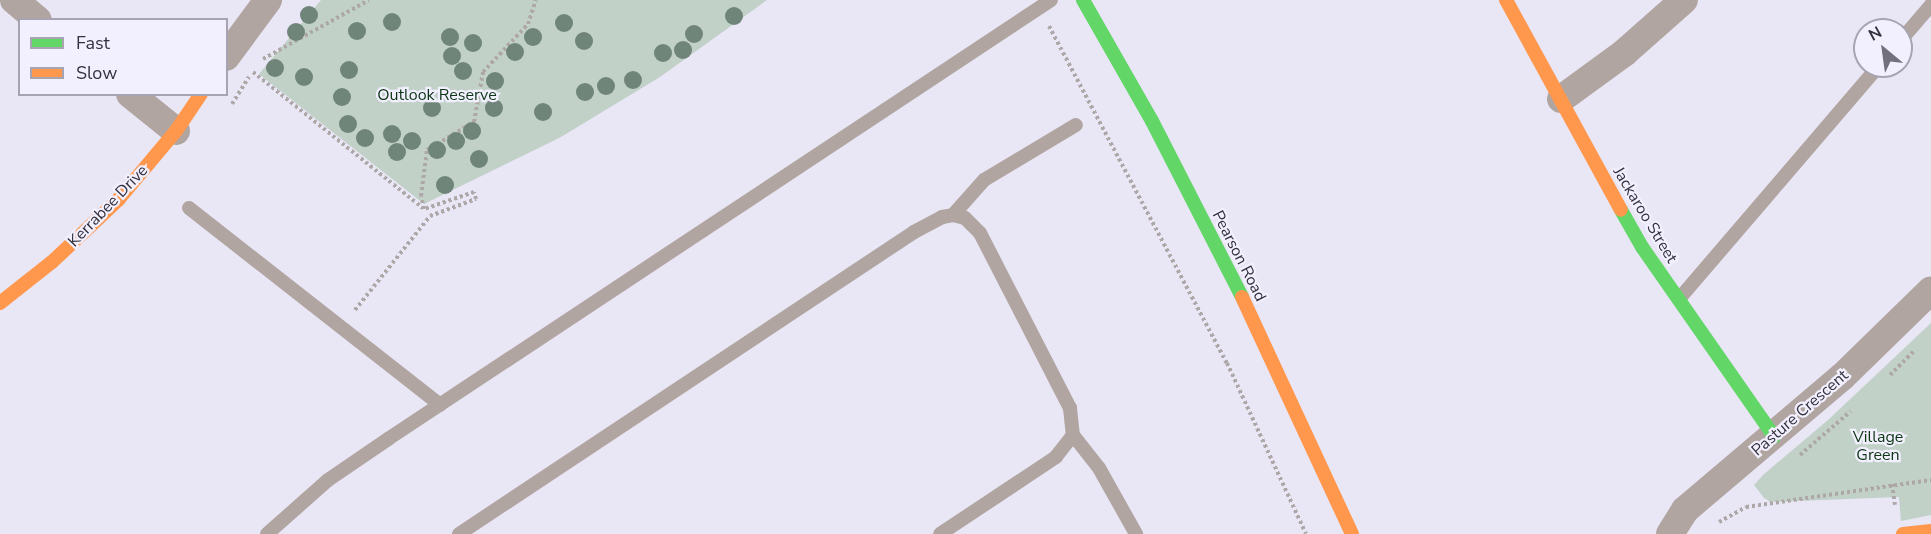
<!DOCTYPE html>
<style>
body{margin:0}
#map{position:relative;width:1931px;height:534px;overflow:hidden;background:#e9e6f6;font-family:"Nunito Sans",sans-serif}
div>[style]{position:absolute}
[style*='--x']{left:calc(var(--x)*1px);top:calc(var(--y)*1px);width:calc(var(--w)*1px);rotate:calc(var(--a)*1deg)}
.green>*{inset:0;background:#c1d1c7}
.path>*{height:4px;margin-top:-2px;transform-origin:0;background:repeating-linear-gradient(90deg,#aea7a8 0 3px,transparent 0 6px)}
.lane>*{height:14px;margin:-7px;padding:0 7px;transform-origin:7px;border-radius:7px;background:#b1a5a1}
.street>*{height:28px;margin:-14px;padding:0 14px;transform-origin:14px;border-radius:14px;background:#b1a5a1}
.fast>*{height:14px;margin:-7px;padding:0 7px;transform-origin:7px;border-radius:7px;background:#63d668}
.slow>*{height:14px;margin:-7px;padding:0 7px;transform-origin:7px;border-radius:7px;background:#ff974d}
.trees>*{width:18px;height:18px;margin:-9px;border-radius:50%;background:#6f8579}
span{translate:-50% -50%;white-space:nowrap;text-align:center;line-height:1.15;-webkit-text-stroke:4.5px #f2f0fe;paint-order:stroke}
.park-label{font-size:16px;color:#0c3513}
.street-label{font-size:16px;color:#34313e}
.legend{position:absolute;left:18px;top:18px;width:210px;height:78px;box-sizing:border-box;background:#f2f0fe;border:2px solid #a6a4b1;margin:0;padding:8px 10px;list-style:none;font-size:18px;color:#34313e}
.legend li{display:flex;align-items:center;gap:12px;height:30px}
.legend b{width:30px;border:2px solid #a6a4b1}
.north{position:absolute;left:1853px;top:18px;width:60px;height:60px;box-sizing:border-box;background:#f2f0fe;border:2px solid #a6a4b1;border-radius:50%;rotate:331deg;font-size:16px;font-weight:700;line-height:24px;text-align:center;color:#34313e}
.north::after{content:'';display:block;margin:auto;width:21px;height:27px;background:#73707e;clip-path:polygon(50% 0,100% 100%,50% 72%,0 100%)}
</style>
<div id="map">
<div class="green">
<i style="clip-path:polygon(321px 0,767px 0,660px 77px,561px 137px,424px 204px,259px 74px)"></i>
<i style="clip-path:polygon(1931px 323px,1931px 515px,1901px 521px,1899px 497px,1771px 502px,1764px 498px,1754px 485px,1763px 475px,1828px 420px)"></i>
</div>
<div class="path">
<i style="--x:1049;--y:26;--w:381;--a:62.2"></i>
<i style="--x:1227;--y:363;--w:188;--a:65.2"></i>
<i style="--x:263;--y:59;--w:121;--a:-29.1"></i>
<i style="--x:253;--y:72;--w:218;--a:38.7"></i>
<i style="--x:232;--y:104;--w:32;--a:-58"></i>
<i style="--x:355;--y:310;--w:120;--a:-51.4"></i>
<i style="--x:430;--y:216;--w:49;--a:-20.3"></i>
<i style="--x:476;--y:199;--w:7;--a:-106"></i>
<i style="--x:474;--y:192;--w:53;--a:161.2"></i>
<i style="--x:424;--y:209;--w:13;--a:-103"></i>
<i style="--x:421;--y:196;--w:46;--a:-82.6"></i>
<i style="--x:427;--y:150;--w:55;--a:-30.8"></i>
<i style="--x:474;--y:122;--w:51;--a:-79.8"></i>
<i style="--x:483;--y:72;--w:66;--a:-46.8"></i>
<i style="--x:528;--y:24;--w:25;--a:-72"></i>
<i style="--x:1890;--y:375;--w:34;--a:-45"></i>
<i style="--x:1800;--y:455;--w:67;--a:-40.8"></i>
<i style="--x:1892;--y:484;--w:21;--a:82"></i>
<i style="--x:1719;--y:522;--w:31;--a:-29"></i>
<i style="--x:1746;--y:507;--w:187;--a:-8.3"></i>
</div>
<div class="lane">
<i style="--x:1901;--y:40;--w:46;--a:-49.4"></i>
<i style="--x:189;--y:208;--w:319;--a:38.1"></i>
<i style="--x:953;--y:215;--w:47;--a:-48.5"></i>
<i style="--x:984;--y:180;--w:107;--a:-30.9"></i>
<i style="--x:1679;--y:299;--w:307;--a:-49.4"></i>
<i style="--x:1073;--y:435;--w:42;--a:51.8"></i>
<i style="--x:1099;--y:468;--w:76;--a:60.7"></i>
<i style="--x:267;--y:534;--w:81;--a:-41.5"></i>
<i style="--x:328;--y:480;--w:73;--a:-34.3"></i>
<i style="--x:388;--y:439;--w:795;--a:-33.51"></i>
<i style="--x:459;--y:534;--w:546;--a:-33.57"></i>
<i style="--x:914;--y:232;--w:32;--a:-28"></i>
<i style="--x:942;--y:217;--w:11;--a:-10"></i>
<i style="--x:953;--y:215;--w:12;--a:14"></i>
<i style="--x:965;--y:218;--w:21;--a:45"></i>
<i style="--x:980;--y:233;--w:197;--a:62.8"></i>
<i style="--x:1070;--y:408;--w:27;--a:84"></i>
<i style="--x:1073;--y:435;--w:28;--a:128"></i>
<i style="--x:1056;--y:457;--w:139;--a:146.4"></i>
</div>
<div class="street">
<i style="--x:14;--y:0;--w:31;--a:40"></i>
<i style="--x:226;--y:57;--w:71;--a:-53.6"></i>
<i style="--x:130;--y:94;--w:59;--a:38.8"></i>
<i style="--x:1561;--y:99;--w:78;--a:-36.1"></i>
<i style="--x:1624;--y:53;--w:80;--a:-41.5"></i>
<i style="--x:1670;--y:534;--w:28;--a:-58"></i>
<i style="--x:1685;--y:510;--w:206;--a:-40.3"></i>
<i style="--x:1842;--y:377;--w:124;--a:-44.3"></i>
</div>
<div class="fast">
<i style="--x:1083;--y:0;--w:139;--a:60.3"></i>
<i style="--x:1152;--y:121;--w:198;--a:62.9"></i>
<i style="--x:1621;--y:210;--w:43;--a:60.4"></i>
<i style="--x:1642;--y:247;--w:231;--a:55.1"></i>
</div>
<div class="slow">
<i style="--x:1506;--y:0;--w:239;--a:61.3"></i>
<i style="--x:1242;--y:297;--w:261;--a:65.1"></i>
<i style="--x:0;--y:303;--w:66;--a:-38.3"></i>
<i style="--x:52;--y:262;--w:91;--a:-43.2"></i>
<i style="--x:118;--y:200;--w:90;--a:-50"></i>
<i style="--x:176;--y:131;--w:45;--a:-56"></i>
<i style="--x:1903;--y:534;--w:28;--a:-6"></i>
</div>
<div class="trees">
<i style="left:309px;top:15px"></i>
<i style="left:734px;top:16px"></i>
<i style="left:392px;top:22px"></i>
<i style="left:564px;top:23px"></i>
<i style="left:357px;top:31px"></i>
<i style="left:296px;top:32px"></i>
<i style="left:694px;top:34px"></i>
<i style="left:450px;top:37px"></i>
<i style="left:533px;top:37px"></i>
<i style="left:584px;top:41px"></i>
<i style="left:473px;top:43px"></i>
<i style="left:683px;top:50px"></i>
<i style="left:515px;top:52px"></i>
<i style="left:663px;top:53px"></i>
<i style="left:452px;top:56px"></i>
<i style="left:275px;top:68px"></i>
<i style="left:349px;top:70px"></i>
<i style="left:463px;top:71px"></i>
<i style="left:304px;top:77px"></i>
<i style="left:633px;top:80px"></i>
<i style="left:495px;top:81px"></i>
<i style="left:606px;top:86px"></i>
<i style="left:585px;top:92px"></i>
<i style="left:342px;top:97px"></i>
<i style="left:432px;top:108px"></i>
<i style="left:494px;top:108px"></i>
<i style="left:543px;top:112px"></i>
<i style="left:348px;top:124px"></i>
<i style="left:472px;top:131px"></i>
<i style="left:392px;top:134px"></i>
<i style="left:365px;top:138px"></i>
<i style="left:412px;top:141px"></i>
<i style="left:456px;top:141px"></i>
<i style="left:437px;top:150px"></i>
<i style="left:397px;top:152px"></i>
<i style="left:479px;top:159px"></i>
<i style="left:445px;top:185px"></i>
</div>
<div class="park-label">
<span style="left:437px;top:95px">Outlook Reserve</span>
<span style="left:1878px;top:446px">Village<br>Green</span>
</div>
<div class="street-label">
<span style="left:108px;top:206px;rotate:-46deg">Kerrabee Drive</span>
<span style="left:1645px;top:215px;rotate:59deg">Jackaroo Street</span>
<span style="left:1239px;top:256px;rotate:63deg">Pearson Road</span>
<span style="left:1800px;top:413px;rotate:-41deg">Pasture Crescent</span>
</div>
<ul class="legend">
<li><b style="height:8px;background:#63d668"></b>Fast</li>
<li><b style="height:8px;background:#ff974d"></b>Slow</li>
</ul>
<div class="north">N</div>
</div>
